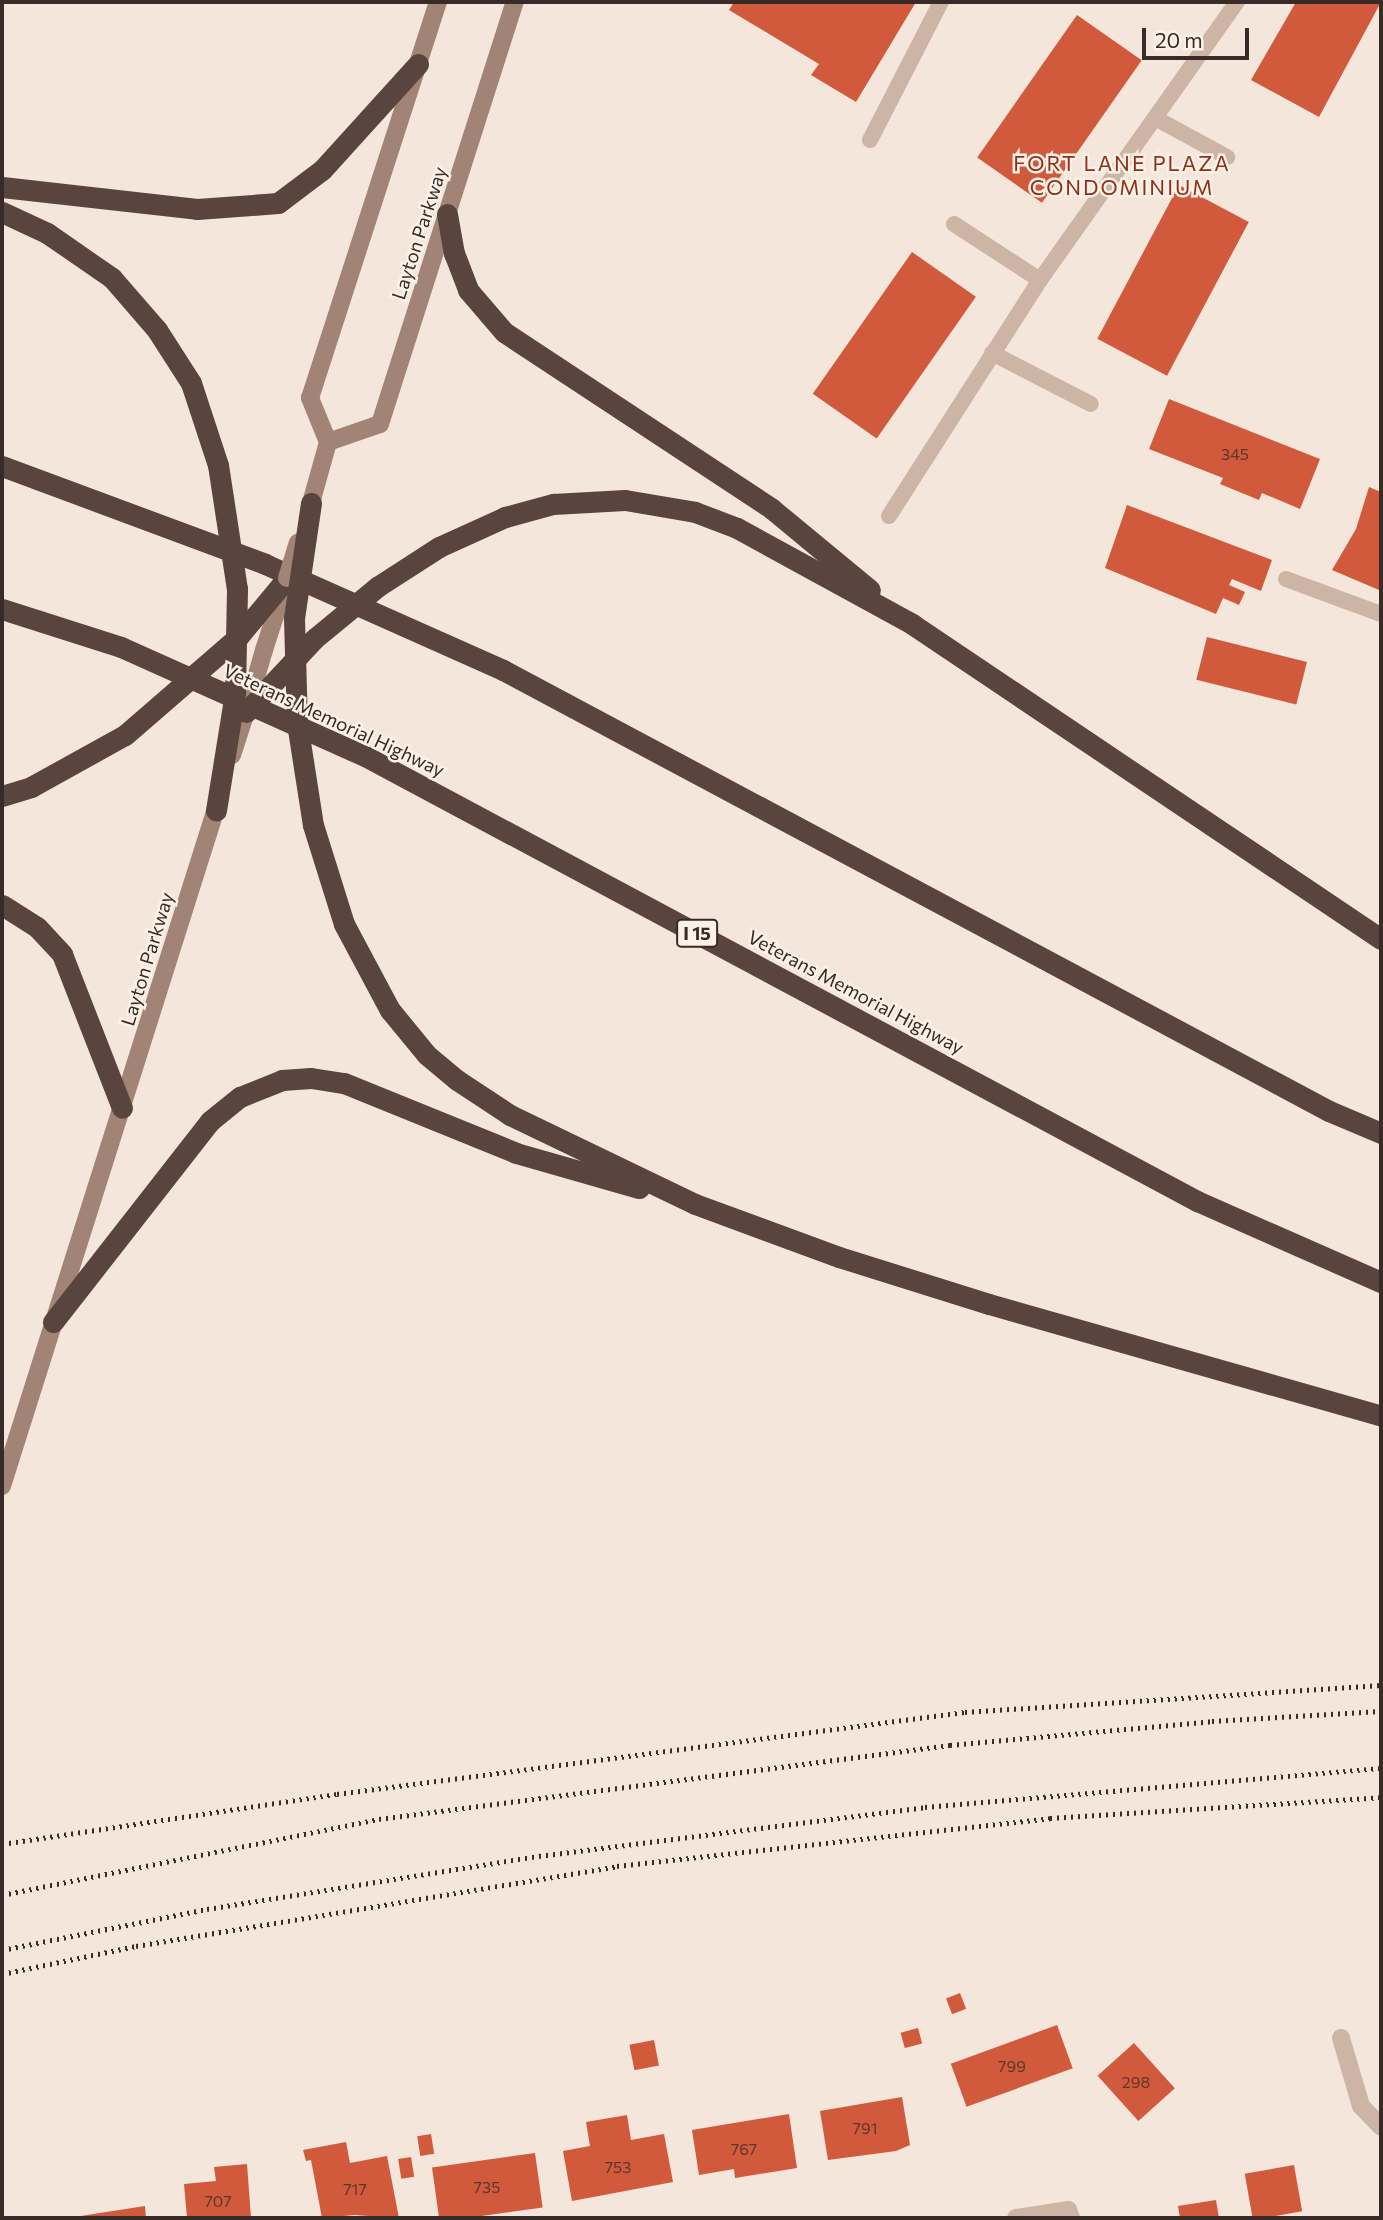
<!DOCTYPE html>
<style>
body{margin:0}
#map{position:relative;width:1383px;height:2220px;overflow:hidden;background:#f4e6da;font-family:Commissioner,sans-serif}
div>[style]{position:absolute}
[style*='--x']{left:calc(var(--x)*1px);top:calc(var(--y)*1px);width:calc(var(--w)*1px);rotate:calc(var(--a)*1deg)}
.building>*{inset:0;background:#d05a3b;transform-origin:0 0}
.service>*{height:16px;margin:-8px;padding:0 8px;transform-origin:8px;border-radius:8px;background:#cdb5a5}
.minor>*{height:18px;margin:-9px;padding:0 9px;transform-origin:9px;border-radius:9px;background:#cdb5a5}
.secondary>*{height:18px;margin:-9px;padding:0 9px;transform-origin:9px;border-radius:9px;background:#a18476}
.motorway>*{height:21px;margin:-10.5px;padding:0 10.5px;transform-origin:10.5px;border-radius:10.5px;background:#59453d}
.rail>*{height:5px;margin-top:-2.5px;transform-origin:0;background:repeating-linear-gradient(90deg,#382b27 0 2px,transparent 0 7px)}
.secondary-bridge>*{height:18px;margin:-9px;padding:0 9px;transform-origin:9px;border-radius:9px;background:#a18476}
.motorway-bridge>*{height:21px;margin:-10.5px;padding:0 10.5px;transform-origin:10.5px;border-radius:10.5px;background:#59453d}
span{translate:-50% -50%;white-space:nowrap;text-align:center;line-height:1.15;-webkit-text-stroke:5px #fbf1e6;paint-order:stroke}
.number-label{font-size:16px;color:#5e372c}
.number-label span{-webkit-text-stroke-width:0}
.shield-label span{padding:2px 5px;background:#fbf1e6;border:2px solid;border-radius:5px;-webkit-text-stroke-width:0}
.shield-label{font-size:18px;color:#382b27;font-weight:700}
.street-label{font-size:19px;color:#382b27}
.neighbourhood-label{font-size:21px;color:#8e3019;letter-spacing:2px}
.frame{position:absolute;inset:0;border:4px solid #382b27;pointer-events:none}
.scale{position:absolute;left:1142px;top:28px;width:107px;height:32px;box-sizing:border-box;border:4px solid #382b27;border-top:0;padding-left:9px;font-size:21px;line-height:24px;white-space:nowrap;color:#382b27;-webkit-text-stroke:5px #fbf1e6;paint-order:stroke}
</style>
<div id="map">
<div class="building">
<i style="clip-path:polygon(734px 2px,916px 2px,856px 102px,811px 75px,819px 64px,729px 10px)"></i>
<i style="clip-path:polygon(1296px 2px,1381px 2px,1319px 117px,1251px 80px)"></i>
<i style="left:1077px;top:15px;width:79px;height:174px;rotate:35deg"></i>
<i style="left:1179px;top:185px;width:79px;height:174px;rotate:28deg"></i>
<i style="left:912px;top:252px;width:78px;height:173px;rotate:35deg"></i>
<i style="clip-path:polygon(1169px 399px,1320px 459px,1300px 509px,1262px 493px,1259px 500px,1220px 484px,1223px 478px,1149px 449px)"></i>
<i style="clip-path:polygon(1369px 487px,1381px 492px,1379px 590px,1332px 570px,1356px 529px)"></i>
<i style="clip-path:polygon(1127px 505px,1272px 560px,1261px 591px,1232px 579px,1229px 585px,1245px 592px,1239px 605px,1223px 598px,1216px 614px,1105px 568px)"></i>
<i style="left:1207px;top:637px;width:103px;height:44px;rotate:14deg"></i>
<i style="left:960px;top:1993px;width:17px;height:15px;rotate:69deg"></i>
<i style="left:1057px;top:2025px;width:46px;height:113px;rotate:70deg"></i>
<i style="left:918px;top:2028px;width:16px;height:18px;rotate:75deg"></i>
<i style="left:654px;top:2040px;width:26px;height:25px;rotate:79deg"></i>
<i style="left:1134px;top:2043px;width:61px;height:49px;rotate:48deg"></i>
<i style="clip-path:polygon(902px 2097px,910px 2145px,896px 2151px,828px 2160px,820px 2111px)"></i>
<i style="clip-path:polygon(789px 2114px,797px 2168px,735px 2178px,734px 2169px,699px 2175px,692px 2130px)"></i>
<i style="clip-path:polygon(627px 2115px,631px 2140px,664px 2134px,673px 2182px,572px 2201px,563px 2151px,590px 2146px,586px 2122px)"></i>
<i style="left:431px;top:2134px;width:20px;height:14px;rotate:81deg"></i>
<i style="clip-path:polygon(346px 2142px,350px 2163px,387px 2156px,399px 2218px,354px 2215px,322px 2218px,311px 2160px,306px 2161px,303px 2150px)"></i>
<i style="left:535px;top:2153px;width:55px;height:104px;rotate:82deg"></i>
<i style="left:411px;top:2157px;width:20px;height:13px;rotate:81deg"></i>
<i style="clip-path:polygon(247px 2164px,251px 2218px,187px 2218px,184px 2184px,216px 2181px,214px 2167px)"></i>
<i style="left:1294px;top:2165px;width:47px;height:50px;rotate:80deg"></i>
<i style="clip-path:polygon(1216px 2200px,1219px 2218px,1180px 2218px,1178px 2206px)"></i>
<i style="clip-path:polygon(145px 2206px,146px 2218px,75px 2218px,74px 2217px)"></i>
</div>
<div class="service">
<i style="--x:1157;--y:119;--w:80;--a:28.5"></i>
<i style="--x:870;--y:140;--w:155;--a:-62.8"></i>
<i style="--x:954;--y:224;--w:103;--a:33.1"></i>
<i style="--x:992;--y:353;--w:111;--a:27.3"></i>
<i style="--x:889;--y:516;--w:280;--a:-57.4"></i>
<i style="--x:1040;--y:280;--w:341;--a:-54.7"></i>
<i style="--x:1286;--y:579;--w:101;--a:20.2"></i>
</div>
<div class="minor">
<i style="--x:1341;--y:2038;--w:71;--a:73.6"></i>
<i style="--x:1361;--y:2106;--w:29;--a:46"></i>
<i style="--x:1016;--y:2218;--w:53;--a:-8.7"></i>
<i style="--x:1068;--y:2210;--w:9;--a:69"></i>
</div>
<div class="secondary">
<i style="--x:328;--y:442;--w:55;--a:-19.1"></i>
<i style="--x:380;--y:424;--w:443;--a:-72.3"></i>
<i style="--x:311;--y:503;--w:63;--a:-74.4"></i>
<i style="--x:328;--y:442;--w:48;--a:-112.2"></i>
<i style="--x:310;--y:398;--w:416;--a:-72.1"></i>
<i style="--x:264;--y:650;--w:71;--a:-72.1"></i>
<i style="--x:232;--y:755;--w:45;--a:-72"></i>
<i style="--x:2;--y:1486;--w:720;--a:-72.47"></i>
</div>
<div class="motorway">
<i style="--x:2;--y:187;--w:196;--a:6.4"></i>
<i style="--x:197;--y:209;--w:81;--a:-4.2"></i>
<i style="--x:278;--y:203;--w:55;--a:-36.9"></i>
<i style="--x:322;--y:170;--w:143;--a:-47.8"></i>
<i style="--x:2;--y:212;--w:50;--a:25"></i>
<i style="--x:47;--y:233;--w:79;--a:34.7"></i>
<i style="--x:112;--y:278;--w:69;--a:49.1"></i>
<i style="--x:157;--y:330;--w:63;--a:57.3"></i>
<i style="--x:447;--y:214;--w:40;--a:80"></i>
<i style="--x:454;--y:253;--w:40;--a:69"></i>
<i style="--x:468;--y:290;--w:55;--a:49.4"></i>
<i style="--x:504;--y:332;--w:321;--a:33.4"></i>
<i style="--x:772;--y:509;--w:127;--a:39.6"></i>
<i style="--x:2;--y:466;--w:281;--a:20.4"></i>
<i style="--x:265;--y:564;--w:261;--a:24"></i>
<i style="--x:503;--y:670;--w:936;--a:28.1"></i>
<i style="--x:1329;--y:1111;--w:56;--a:22.9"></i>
<i style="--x:505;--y:517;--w:50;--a:-15.2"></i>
<i style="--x:553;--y:504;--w:72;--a:-3.2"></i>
<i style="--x:625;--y:500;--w:71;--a:9.7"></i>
<i style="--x:695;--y:512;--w:45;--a:20.9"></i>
<i style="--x:737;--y:528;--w:200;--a:28.7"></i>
<i style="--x:912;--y:624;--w:565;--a:33.89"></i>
<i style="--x:2;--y:609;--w:125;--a:17.7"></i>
<i style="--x:121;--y:647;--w:267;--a:24.1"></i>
<i style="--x:365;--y:756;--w:944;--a:28.14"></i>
<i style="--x:1197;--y:1201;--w:201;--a:23.8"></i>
<i style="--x:238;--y:637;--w:77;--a:-50.3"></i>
<i style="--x:2;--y:796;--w:30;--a:-17"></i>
<i style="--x:2;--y:905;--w:41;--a:32.2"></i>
<i style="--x:37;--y:927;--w:37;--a:47"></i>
<i style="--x:62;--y:954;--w:165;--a:68.7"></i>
<i style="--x:344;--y:924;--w:98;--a:61.9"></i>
<i style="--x:390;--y:1010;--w:58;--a:50.6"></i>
<i style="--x:427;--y:1055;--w:39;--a:40"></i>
<i style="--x:457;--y:1080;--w:64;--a:33.4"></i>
<i style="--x:510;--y:1115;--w:205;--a:25.7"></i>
<i style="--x:695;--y:1204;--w:153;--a:20.2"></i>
<i style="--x:839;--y:1257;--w:157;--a:17.4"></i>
<i style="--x:989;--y:1304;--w:408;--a:15.9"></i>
<i style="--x:53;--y:1322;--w:255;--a:-52"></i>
<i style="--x:210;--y:1121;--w:38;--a:-39"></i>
<i style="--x:240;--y:1097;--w:45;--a:-22"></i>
<i style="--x:282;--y:1080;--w:29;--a:-4"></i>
<i style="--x:311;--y:1078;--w:33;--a:9"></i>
<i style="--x:344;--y:1083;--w:186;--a:22.1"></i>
<i style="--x:516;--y:1153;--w:128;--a:15.9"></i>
</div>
<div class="rail">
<i style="--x:2;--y:1844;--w:339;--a:-8.5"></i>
<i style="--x:337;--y:1794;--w:633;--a:-7.44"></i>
<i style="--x:965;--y:1712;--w:417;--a:-3.7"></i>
<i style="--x:2;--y:1895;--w:385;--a:-11.4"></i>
<i style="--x:379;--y:1819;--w:576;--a:-7.38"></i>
<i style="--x:950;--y:1745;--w:263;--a:-5.2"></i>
<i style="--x:1212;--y:1721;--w:169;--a:-3.4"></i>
<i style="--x:2;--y:1950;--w:209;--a:-11.3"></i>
<i style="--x:207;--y:1909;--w:336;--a:-9.1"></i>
<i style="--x:539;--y:1856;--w:389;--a:-7.2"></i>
<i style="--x:925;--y:1807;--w:458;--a:-4.9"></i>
<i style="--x:2;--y:1974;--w:137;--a:-11.8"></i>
<i style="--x:136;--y:1946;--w:488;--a:-9.4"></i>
<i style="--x:617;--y:1866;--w:436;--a:-6.3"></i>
<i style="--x:1050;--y:1818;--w:332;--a:-3.6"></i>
</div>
<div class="secondary-bridge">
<i style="--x:287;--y:578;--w:37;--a:-73"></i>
<i style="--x:246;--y:712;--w:65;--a:-73.8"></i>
</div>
<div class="motorway-bridge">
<i style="--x:191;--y:383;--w:86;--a:71.8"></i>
<i style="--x:218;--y:465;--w:125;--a:81.3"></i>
<i style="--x:237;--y:589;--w:104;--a:91.1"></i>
<i style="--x:235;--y:693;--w:119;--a:99.2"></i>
<i style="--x:311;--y:503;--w:116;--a:98.4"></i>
<i style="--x:294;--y:618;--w:105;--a:88.4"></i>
<i style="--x:297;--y:723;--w:103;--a:81.1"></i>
<i style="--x:313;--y:825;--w:104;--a:72.6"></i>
<i style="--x:246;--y:712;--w:100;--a:-47"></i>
<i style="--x:314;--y:639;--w:82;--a:-39.5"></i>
<i style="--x:377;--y:587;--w:74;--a:-32.8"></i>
<i style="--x:439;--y:547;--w:72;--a:-24.4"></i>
<i style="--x:31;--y:787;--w:107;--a:-29"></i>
<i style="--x:125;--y:735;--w:150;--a:-40.9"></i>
</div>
<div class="number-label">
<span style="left:1235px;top:454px">345</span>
<span style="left:1012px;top:2066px">799</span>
<span style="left:1136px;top:2082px">298</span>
<span style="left:865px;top:2128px">791</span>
<span style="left:744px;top:2149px">767</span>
<span style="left:618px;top:2167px">753</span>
<span style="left:487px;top:2187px">735</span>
<span style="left:355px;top:2189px">717</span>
<span style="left:218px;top:2201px">707</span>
</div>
<div class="shield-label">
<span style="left:697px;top:933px">I 15</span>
</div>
<div class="street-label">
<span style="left:419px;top:233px;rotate:-72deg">Layton Parkway</span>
<span style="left:334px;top:720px;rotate:25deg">Veterans Memorial Highway</span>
<span style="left:147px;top:959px;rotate:-73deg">Layton Parkway</span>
<span style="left:856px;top:992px;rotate:28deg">Veterans Memorial Highway</span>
</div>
<div class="neighbourhood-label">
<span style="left:1122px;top:175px">FORT LANE PLAZA<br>CONDOMINIUM</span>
</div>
<div class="frame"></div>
<div class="scale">20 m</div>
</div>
